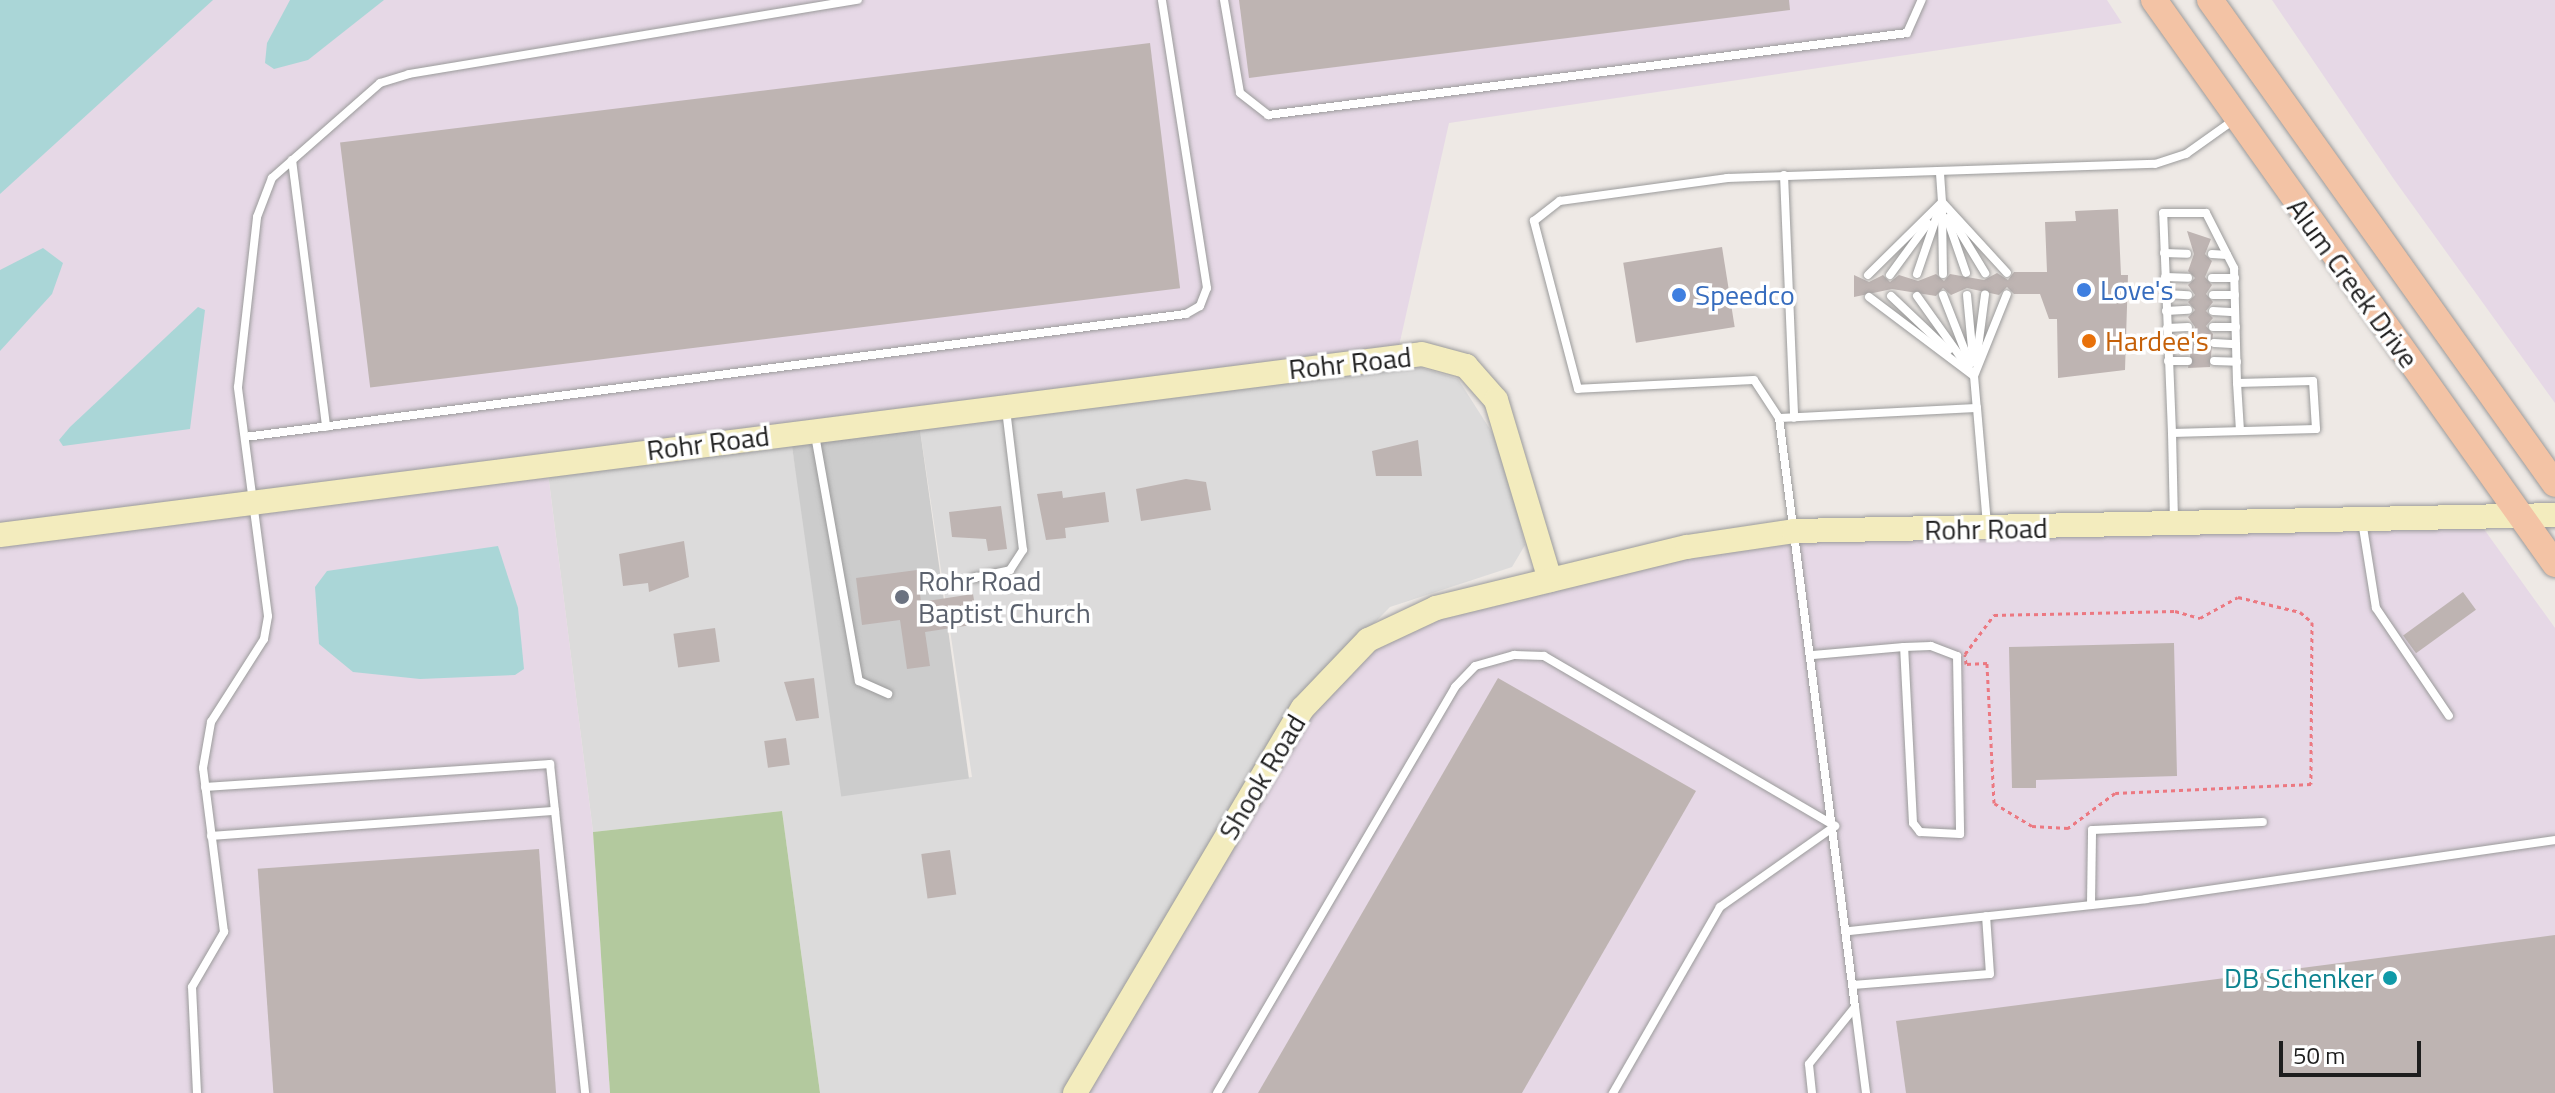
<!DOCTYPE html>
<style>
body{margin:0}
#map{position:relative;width:2555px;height:1093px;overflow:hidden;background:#eee9e5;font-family:"Titillium Web",sans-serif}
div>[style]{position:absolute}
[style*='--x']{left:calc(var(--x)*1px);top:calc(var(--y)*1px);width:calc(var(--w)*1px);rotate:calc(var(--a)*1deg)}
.residential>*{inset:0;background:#dcdbdb}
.industrial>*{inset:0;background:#e6d8e6}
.religious>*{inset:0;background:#ccc;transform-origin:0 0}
.forest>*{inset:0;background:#b3c99e}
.water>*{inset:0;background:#aad6d7}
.building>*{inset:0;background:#beb4b2;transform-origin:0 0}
.path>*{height:3px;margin-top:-1.5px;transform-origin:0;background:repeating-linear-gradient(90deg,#ec7881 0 4px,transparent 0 8px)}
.roads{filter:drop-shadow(0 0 2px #9b9b9b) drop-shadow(0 0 2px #9b9b9b)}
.lane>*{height:8px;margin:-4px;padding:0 4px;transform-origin:4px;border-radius:4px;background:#fff}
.secondary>*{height:24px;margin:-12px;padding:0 12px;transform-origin:12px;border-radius:12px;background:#f3ecbe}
.primary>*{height:26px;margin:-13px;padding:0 13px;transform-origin:13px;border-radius:13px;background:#f3c3a5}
.dots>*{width:22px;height:22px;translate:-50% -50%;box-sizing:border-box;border:4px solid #fff;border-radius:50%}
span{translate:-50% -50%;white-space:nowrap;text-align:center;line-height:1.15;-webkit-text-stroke:7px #fff;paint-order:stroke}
.street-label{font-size:28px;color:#1e1e1e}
.shop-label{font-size:28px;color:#366cbe}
.left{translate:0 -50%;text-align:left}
.food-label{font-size:28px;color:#c56008}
.worship-label{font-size:28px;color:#5b616d}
.culture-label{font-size:28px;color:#0d838f}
.right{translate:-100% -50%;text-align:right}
.scale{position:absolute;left:2279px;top:1041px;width:142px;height:36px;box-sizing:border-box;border:4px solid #1e1e1e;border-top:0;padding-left:10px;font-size:24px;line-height:28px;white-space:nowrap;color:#1e1e1e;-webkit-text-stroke:6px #fff;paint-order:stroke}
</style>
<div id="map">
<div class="residential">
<i style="clip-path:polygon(1410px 364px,1458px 379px,1502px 448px,1525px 545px,1512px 567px,1390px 607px,1299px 699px,1069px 1093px,820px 1093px,782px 811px,593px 832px,548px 473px,791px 441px,850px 792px,972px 777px,919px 423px)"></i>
</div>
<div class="industrial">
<i style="clip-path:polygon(0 0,2107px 0,2122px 23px,1449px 123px,1397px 355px,0 535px)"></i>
<i style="clip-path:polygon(2272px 0,2555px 0,2555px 403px,2393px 178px)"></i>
<i style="clip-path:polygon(548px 473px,593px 832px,610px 1093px,0 1093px,0 543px)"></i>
<i style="clip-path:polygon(2476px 518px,2555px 628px,2555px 1093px,1075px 1093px,1303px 708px,1368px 640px,1687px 547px)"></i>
</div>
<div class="religious">
<i style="left:919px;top:423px;width:359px;height:129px;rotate:82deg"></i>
</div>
<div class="forest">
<i style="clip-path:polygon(782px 811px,820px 1093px,610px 1093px,593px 832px)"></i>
</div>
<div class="water">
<i style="clip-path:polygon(0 0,213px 0,0 194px)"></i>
<i style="clip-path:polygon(290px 0,384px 0,308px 60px,274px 69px,265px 63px,267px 43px)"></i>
<i style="clip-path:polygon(43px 248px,63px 263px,52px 294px,0 351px,0 270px)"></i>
<i style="clip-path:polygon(198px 307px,205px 310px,190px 429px,63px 446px,59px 440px,70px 427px)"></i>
<i style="clip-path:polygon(498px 546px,518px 608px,524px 669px,515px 675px,420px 679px,353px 672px,319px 644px,315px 587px,327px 571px)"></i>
</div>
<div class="building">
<i style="clip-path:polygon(1239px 0,1789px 0,1790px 10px,1249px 78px)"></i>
<i style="left:1150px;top:43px;width:247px;height:816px;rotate:83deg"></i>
<i style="clip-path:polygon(2118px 209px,2121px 275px,2128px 275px,2125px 370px,2058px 378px,2057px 319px,2049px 319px,2040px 294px,2014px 294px,2007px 287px,1999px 295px,1967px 288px,1951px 295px,1943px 288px,1936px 296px,1892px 289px,1854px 297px,1854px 275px,1869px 282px,1883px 275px,1890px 282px,1899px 275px,1918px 281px,1936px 274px,1944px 281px,1950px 274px,1984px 280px,1997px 273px,2008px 280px,2014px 272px,2047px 272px,2045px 222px,2076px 221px,2075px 211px)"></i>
<i style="clip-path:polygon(2187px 231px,2211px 239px,2205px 254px,2212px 261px,2205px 277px,2212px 285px,2206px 294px,2213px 302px,2206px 311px,2213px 318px,2206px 326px,2213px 334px,2210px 367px,2188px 368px,2195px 327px,2188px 317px,2195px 310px,2188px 302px,2195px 295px,2188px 285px,2195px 278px,2188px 271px,2194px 254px)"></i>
<i style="left:1722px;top:247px;width:81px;height:100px;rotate:81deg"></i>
<i style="clip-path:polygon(1418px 440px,1422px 476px,1376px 476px,1372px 451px)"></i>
<i style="clip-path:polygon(1186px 479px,1206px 482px,1211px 510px,1141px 521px,1136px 489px)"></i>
<i style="clip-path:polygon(1062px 491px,1063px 498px,1105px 492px,1109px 522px,1065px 528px,1066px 538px,1046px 540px,1037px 494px)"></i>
<i style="clip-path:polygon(1001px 506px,1007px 549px,988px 551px,986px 539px,952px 537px,949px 512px)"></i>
<i style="clip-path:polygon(684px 541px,689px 577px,649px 592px,648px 583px,623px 586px,619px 554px)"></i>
<i style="clip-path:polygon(917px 570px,921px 602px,973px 594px,978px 624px,925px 632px,930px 666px,907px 669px,900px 620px,862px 625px,856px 578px)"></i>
<i style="left:2463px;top:592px;width:22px;height:74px;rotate:54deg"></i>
<i style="left:715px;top:628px;width:34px;height:42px;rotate:82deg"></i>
<i style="clip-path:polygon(2174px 643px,2177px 776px,2036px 780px,2036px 788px,2012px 788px,2009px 647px)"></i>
<i style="clip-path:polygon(814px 678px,819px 718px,796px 721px,784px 682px)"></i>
<i style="clip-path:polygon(1498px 678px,1696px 791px,1522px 1093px,1258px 1093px)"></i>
<i style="left:786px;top:738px;width:27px;height:22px;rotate:82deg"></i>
<i style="left:539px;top:849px;width:245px;height:282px;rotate:86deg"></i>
<i style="left:950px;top:850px;width:45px;height:29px;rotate:82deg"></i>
<i style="clip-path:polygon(2555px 935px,2555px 1093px,1906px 1093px,1896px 1021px)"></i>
</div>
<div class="path">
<i style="--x:2238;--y:597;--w:64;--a:13.6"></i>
<i style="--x:2300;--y:612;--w:16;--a:40"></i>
<i style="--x:2312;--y:622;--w:162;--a:90.4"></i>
<i style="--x:2311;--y:784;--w:196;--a:177.4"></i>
<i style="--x:2115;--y:793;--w:59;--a:143.3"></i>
<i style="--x:2068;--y:828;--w:36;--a:-177"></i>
<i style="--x:2032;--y:826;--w:44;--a:-148.8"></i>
<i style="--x:1994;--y:803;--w:140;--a:-92.9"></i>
<i style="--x:1987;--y:663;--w:21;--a:177"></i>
<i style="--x:1966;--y:664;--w:10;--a:-96"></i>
<i style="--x:1965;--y:654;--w:49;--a:-53.4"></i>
<i style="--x:1994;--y:615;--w:181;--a:-1.3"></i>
<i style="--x:2175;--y:611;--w:26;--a:16"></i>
<i style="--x:2200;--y:618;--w:43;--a:-28.9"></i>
</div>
<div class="roads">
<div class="lane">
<i style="--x:1224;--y:0;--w:94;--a:80.2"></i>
<i style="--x:1240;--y:93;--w:36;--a:38"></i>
<i style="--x:1268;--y:115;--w:644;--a:-7.31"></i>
<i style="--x:1907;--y:33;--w:36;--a:-66"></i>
<i style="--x:292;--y:160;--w:269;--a:82.7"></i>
<i style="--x:1784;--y:175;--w:243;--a:87.6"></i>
<i style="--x:1942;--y:202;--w:96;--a:47.5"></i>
<i style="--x:1942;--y:211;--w:63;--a:89.1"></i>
<i style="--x:1951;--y:217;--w:66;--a:58.7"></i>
<i style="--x:1947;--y:218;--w:58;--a:70.9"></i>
<i style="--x:2164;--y:253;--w:23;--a:2"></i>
<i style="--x:2212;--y:254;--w:15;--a:4"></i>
<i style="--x:1917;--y:274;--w:71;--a:-71.1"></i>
<i style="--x:1868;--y:275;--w:104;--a:-44.6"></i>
<i style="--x:1942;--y:202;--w:31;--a:-94"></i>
<i style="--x:1890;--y:275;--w:64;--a:-53.8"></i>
<i style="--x:2165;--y:277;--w:23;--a:2"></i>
<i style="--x:2212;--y:278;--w:23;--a:0"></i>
<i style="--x:2166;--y:294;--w:22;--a:3"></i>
<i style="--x:1943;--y:295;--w:74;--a:68.6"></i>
<i style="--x:1967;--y:295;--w:64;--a:84.6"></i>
<i style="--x:2213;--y:295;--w:22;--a:0"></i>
<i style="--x:1891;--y:296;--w:79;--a:43.5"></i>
<i style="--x:1917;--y:296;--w:90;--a:54.5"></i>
<i style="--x:1869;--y:297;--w:131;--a:37"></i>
<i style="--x:1974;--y:376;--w:32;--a:85"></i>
<i style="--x:2166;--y:311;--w:22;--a:-3"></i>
<i style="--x:2213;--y:311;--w:22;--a:3"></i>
<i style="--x:2213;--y:327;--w:23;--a:0"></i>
<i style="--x:2167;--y:328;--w:21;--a:-3"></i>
<i style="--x:2167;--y:343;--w:21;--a:3"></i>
<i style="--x:2214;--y:343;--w:22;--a:3"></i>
<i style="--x:2168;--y:361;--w:20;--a:0"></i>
<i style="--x:2214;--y:361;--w:23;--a:2"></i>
<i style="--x:1976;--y:363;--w:69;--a:-82.5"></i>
<i style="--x:1974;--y:376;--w:88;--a:-68.1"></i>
<i style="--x:2237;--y:383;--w:48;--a:86.4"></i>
<i style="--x:1779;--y:418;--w:45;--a:-123.3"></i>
<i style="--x:1754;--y:380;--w:176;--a:177.1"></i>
<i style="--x:1578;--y:389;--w:174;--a:-104.7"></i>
<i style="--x:1534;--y:221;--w:33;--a:-38"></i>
<i style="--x:1560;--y:201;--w:169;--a:-7.8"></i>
<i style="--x:1727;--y:178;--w:428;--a:-1.9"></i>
<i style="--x:2155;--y:164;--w:33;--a:-18"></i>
<i style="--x:2186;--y:154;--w:60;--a:-35.5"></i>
<i style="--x:2172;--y:433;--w:220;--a:-92.3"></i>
<i style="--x:2163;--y:213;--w:43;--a:0"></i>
<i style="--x:2206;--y:213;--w:62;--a:63"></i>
<i style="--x:2234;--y:268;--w:115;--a:88.5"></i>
<i style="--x:2237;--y:383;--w:76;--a:-1.5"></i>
<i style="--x:2313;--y:381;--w:48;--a:86.4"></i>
<i style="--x:2316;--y:429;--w:144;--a:178.4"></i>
<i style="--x:2172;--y:433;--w:87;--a:88.7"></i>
<i style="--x:815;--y:435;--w:250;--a:79.9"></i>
<i style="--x:859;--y:681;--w:32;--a:24"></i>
<i style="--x:245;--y:437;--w:949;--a:-7.45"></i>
<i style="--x:1186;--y:314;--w:16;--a:-30"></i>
<i style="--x:1200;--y:306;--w:19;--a:-69"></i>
<i style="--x:1207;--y:288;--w:291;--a:-98.9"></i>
<i style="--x:2362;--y:521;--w:88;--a:80.9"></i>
<i style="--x:2376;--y:608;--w:130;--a:55.9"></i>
<i style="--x:973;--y:578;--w:38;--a:-12"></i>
<i style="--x:1010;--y:570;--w:24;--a:-57"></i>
<i style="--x:1023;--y:550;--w:142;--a:-96.9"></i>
<i style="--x:1813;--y:655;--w:91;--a:-5"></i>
<i style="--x:1904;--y:647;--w:27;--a:-2"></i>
<i style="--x:1931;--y:646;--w:28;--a:21"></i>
<i style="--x:1957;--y:656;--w:178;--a:89"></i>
<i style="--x:1960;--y:834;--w:40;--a:-177.1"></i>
<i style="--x:1920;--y:832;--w:11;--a:-128"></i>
<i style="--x:1913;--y:823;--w:176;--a:-92.9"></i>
<i style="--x:205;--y:787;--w:346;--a:-3.8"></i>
<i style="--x:550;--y:764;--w:331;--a:83.9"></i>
<i style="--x:211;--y:836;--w:345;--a:-4.2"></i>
<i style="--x:2091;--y:905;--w:75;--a:-89.2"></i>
<i style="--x:2092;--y:830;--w:171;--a:-2.7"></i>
<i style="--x:1849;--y:931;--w:299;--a:-6.1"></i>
<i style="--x:2146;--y:899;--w:413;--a:-8.2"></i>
<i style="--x:1853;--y:985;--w:137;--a:-4.6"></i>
<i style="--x:1990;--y:974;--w:58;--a:-93.9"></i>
<i style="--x:1855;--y:1007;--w:87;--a:82.7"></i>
<i style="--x:197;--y:1093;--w:106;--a:-92.7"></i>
<i style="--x:192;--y:987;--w:64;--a:-59.8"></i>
<i style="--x:224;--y:932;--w:165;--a:-97.3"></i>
<i style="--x:203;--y:768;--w:47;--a:-80.1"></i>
<i style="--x:211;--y:722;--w:98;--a:-57.4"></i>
<i style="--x:264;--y:639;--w:23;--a:-80"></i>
<i style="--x:268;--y:616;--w:231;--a:-97.5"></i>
<i style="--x:238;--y:387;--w:171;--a:-83.6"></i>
<i style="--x:257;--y:217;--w:42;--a:-69"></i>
<i style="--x:272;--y:178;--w:144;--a:-41.3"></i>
<i style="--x:380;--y:83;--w:30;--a:-17"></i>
<i style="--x:409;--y:74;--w:455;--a:-9.4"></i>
<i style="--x:1217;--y:1093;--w:471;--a:-59.6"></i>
<i style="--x:1455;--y:687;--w:29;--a:-46"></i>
<i style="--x:1475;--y:666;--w:41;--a:-15.8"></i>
<i style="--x:1514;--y:655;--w:30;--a:2"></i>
<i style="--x:1544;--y:656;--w:337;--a:30.3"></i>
<i style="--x:1835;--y:826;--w:141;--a:144.8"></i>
<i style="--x:1720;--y:907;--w:215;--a:119.9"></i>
<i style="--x:1812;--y:1093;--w:29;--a:-96"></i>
<i style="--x:1809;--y:1064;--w:73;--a:-51.1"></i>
<i style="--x:1855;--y:1007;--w:594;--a:-97.35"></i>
<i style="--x:1779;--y:418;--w:198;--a:-2.9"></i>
<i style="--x:1977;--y:408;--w:117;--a:85.1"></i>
</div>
<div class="secondary">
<i style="--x:0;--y:535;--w:1433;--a:-7.25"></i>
<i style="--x:1422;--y:354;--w:46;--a:15.3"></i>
<i style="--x:1466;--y:366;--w:45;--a:48.6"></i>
<i style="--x:1496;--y:400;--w:188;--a:73.3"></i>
<i style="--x:1075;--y:1093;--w:447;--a:-59.4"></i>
<i style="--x:1303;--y:708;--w:94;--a:-46.3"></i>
<i style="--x:1368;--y:640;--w:75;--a:-25.2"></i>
<i style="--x:1436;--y:608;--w:258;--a:-13.7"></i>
<i style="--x:1687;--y:547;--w:108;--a:-8.5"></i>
<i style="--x:1794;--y:531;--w:761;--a:-1.2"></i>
</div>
<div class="primary">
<i style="--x:2154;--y:0;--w:692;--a:54.59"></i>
<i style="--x:2210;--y:0;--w:594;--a:54.52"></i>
</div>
</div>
<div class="dots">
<i style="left:2084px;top:290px;background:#3f7fe0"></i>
<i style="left:1679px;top:295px;background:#3f7fe0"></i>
<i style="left:2089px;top:341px;background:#e8710a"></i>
<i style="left:902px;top:597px;background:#6b7280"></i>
<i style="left:2390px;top:978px;background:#0f9aa8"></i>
</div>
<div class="street-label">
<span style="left:2353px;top:283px;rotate:54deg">Alum Creek Drive</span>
<span style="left:1350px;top:363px;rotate:-6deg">Rohr Road</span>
<span style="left:708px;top:443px;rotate:-7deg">Rohr Road</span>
<span style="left:1986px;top:529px;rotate:-1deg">Rohr Road</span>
<span style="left:1262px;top:777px;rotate:-59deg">Shook Road</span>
</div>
<div class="shop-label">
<span class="left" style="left:2100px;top:290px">Love's</span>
<span class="left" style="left:1695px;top:295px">Speedco</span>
</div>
<div class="food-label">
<span class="left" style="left:2105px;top:341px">Hardee's</span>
</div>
<div class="worship-label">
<span class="left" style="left:918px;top:597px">Rohr Road<br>Baptist Church</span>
</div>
<div class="culture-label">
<span class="right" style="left:2374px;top:978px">DB Schenker</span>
</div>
<div class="scale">50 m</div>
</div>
